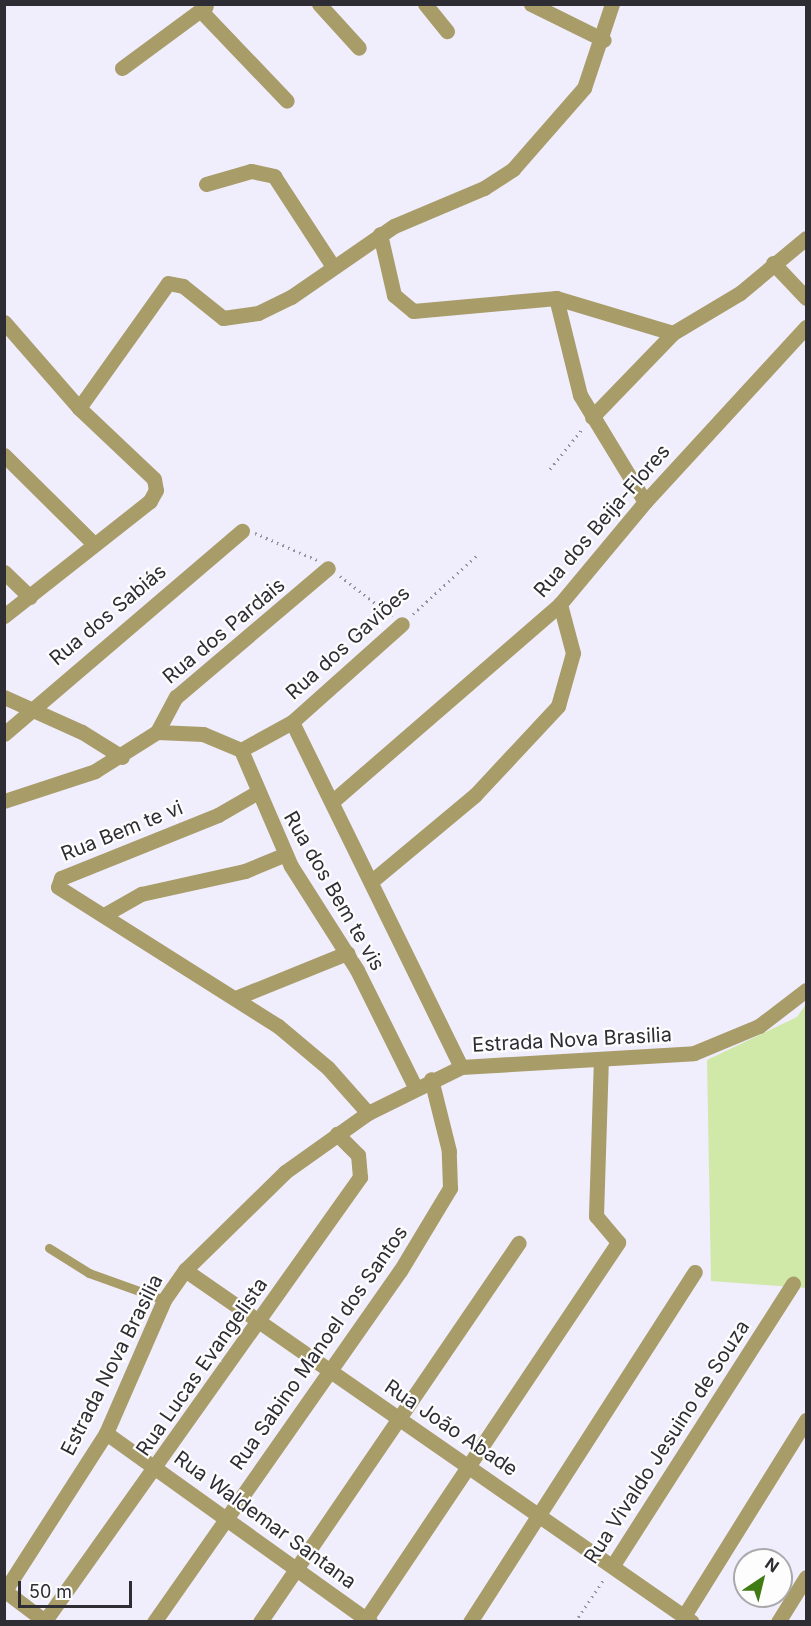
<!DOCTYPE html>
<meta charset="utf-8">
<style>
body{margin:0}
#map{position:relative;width:811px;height:1626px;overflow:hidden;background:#f0edfd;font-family:Inter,sans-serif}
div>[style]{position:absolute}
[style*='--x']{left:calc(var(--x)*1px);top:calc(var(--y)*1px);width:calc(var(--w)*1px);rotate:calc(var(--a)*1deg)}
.green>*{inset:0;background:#d0e9a9}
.path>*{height:3px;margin-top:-1.5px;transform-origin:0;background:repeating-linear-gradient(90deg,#94929d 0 1.5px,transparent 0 6px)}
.service>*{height:9px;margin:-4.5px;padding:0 4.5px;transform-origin:4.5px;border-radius:4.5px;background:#a89c69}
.minor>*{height:15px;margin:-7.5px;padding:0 7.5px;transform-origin:7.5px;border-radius:7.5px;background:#a89c69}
span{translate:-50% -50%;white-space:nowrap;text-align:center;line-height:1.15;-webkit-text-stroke:4.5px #fdfdfd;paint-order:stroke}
.street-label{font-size:20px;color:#2e2d33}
.frame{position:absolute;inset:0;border:6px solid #2e2d33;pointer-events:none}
.north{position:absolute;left:733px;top:1548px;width:60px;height:60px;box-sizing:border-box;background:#fdfdfd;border:2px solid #aaaaac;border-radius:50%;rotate:35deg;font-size:16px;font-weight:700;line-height:24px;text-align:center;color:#2e2d33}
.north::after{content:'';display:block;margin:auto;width:21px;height:27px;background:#407b14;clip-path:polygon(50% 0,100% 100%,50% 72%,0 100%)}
.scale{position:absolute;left:18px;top:1581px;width:114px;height:27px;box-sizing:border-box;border:3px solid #2e2d33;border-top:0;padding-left:8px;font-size:18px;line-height:21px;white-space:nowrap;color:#2e2d33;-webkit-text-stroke:4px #fdfdfd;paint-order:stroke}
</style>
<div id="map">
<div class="green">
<i style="clip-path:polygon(806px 1004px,806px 1288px,711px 1281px,707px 1060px,797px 1017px)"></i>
</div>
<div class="path">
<i style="--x:550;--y:469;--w:53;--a:-51.2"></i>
<i style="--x:255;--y:533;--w:68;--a:23.5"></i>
<i style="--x:340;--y:576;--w:66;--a:37.6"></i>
<i style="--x:413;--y:614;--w:86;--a:-42.6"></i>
<i style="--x:575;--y:1622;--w:52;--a:-56"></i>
</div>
<div class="service">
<i style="--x:49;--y:1248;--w:47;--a:32"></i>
<i style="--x:89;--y:1273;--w:80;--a:19.8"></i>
</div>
<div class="minor">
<i style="--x:319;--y:4;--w:59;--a:47.7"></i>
<i style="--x:425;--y:4;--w:35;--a:51"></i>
<i style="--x:531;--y:4;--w:81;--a:26.3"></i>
<i style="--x:201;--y:11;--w:124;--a:46.3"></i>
<i style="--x:122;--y:68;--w:104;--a:-36.4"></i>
<i style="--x:206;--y:184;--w:47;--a:-16.1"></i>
<i style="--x:251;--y:171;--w:24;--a:12"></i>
<i style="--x:274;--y:176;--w:106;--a:56.9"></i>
<i style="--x:380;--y:234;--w:63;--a:77.1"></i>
<i style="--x:394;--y:295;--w:25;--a:40"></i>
<i style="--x:413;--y:311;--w:144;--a:-5.2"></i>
<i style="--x:556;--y:298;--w:122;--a:16.7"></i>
<i style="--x:773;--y:263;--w:48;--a:46.7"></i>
<i style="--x:556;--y:298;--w:100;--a:76.1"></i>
<i style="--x:580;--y:395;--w:125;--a:58.7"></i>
<i style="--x:4;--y:322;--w:114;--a:48.9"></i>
<i style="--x:79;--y:408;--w:103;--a:43.4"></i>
<i style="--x:154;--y:479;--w:11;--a:80"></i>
<i style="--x:156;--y:490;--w:13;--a:119"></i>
<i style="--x:150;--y:501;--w:186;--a:141.8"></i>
<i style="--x:79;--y:408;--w:153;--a:-54.5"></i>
<i style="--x:168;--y:283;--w:15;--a:11"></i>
<i style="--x:183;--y:286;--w:51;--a:38.7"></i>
<i style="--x:223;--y:318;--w:35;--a:-8"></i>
<i style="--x:258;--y:313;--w:37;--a:-26"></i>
<i style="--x:291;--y:297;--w:125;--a:-34.6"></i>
<i style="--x:394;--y:226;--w:98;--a:-22.9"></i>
<i style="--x:484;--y:188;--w:35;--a:-33"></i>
<i style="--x:513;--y:169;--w:108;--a:-48.8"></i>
<i style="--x:584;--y:88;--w:89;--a:-71.6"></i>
<i style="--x:592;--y:417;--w:117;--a:-46"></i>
<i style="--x:673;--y:333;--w:78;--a:-30.8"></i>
<i style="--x:740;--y:293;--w:86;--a:-39.8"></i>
<i style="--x:4;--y:455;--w:124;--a:44.7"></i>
<i style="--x:4;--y:572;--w:36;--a:44"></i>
<i style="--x:4;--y:697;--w:85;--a:24.2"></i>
<i style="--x:82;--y:732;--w:47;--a:32"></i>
<i style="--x:292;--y:722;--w:384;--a:63.9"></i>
<i style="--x:157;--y:732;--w:40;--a:-62"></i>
<i style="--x:176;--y:697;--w:199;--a:-40.3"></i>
<i style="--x:4;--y:734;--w:313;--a:-40.5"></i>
<i style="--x:241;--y:750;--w:58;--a:-28.8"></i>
<i style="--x:292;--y:722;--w:147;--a:-41.7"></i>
<i style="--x:256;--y:793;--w:44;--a:149.9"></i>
<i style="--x:218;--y:815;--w:169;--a:158.1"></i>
<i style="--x:61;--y:878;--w:9;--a:108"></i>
<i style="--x:58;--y:887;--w:260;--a:32.3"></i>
<i style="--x:278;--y:1026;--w:65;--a:40"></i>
<i style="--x:328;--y:1068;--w:60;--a:48.4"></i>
<i style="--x:334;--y:800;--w:299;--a:-40.9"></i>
<i style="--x:560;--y:604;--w:133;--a:-50.2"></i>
<i style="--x:645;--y:502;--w:238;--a:-47.4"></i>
<i style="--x:4;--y:801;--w:96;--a:-18.2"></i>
<i style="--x:95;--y:771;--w:73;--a:-32.2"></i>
<i style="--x:157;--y:732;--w:46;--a:2.5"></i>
<i style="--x:203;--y:734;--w:41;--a:22.8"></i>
<i style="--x:241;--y:750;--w:126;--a:66.7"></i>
<i style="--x:291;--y:866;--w:123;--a:57.6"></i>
<i style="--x:357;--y:970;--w:131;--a:63.6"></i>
<i style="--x:373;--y:880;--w:133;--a:-39.8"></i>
<i style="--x:475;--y:795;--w:122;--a:-47"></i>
<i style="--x:558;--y:706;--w:55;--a:-74.2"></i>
<i style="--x:573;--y:653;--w:51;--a:-104.9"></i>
<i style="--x:104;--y:915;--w:43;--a:-29.6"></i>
<i style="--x:141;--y:894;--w:107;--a:-12.5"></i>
<i style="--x:245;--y:871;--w:44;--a:-22.5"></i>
<i style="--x:238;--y:997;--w:118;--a:-22"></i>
<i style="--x:185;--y:1270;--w:617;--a:34.77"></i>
<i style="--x:106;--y:1433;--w:325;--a:35.6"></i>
<i style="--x:613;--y:1565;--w:334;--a:-57.4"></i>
<i style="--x:5;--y:1591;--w:51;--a:37.1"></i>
<i style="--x:4;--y:1592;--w:189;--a:-57.3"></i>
<i style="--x:106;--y:1433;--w:145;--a:-66.4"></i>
<i style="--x:164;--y:1300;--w:37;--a:-55"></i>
<i style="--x:185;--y:1270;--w:140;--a:-44.4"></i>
<i style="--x:285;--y:1172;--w:102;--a:-35.4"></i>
<i style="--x:368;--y:1113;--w:104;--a:-26.3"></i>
<i style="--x:461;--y:1067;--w:233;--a:-3.4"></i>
<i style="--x:694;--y:1053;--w:70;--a:-22.6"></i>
<i style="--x:759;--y:1026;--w:59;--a:-37.5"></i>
<i style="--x:684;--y:1616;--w:231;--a:-58.1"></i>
<i style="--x:44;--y:1622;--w:546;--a:-54.62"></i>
<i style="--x:360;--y:1177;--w:22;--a:-95"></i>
<i style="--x:358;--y:1155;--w:30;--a:-135"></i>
<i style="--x:154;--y:1622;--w:429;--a:-55"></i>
<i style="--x:400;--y:1271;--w:97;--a:-58.9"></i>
<i style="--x:450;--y:1188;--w:37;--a:-92"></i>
<i style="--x:449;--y:1151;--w:74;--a:-104"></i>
<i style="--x:260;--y:1622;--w:459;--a:-55.7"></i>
<i style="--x:364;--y:1622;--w:457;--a:-56.2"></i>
<i style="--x:618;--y:1242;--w:34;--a:-130"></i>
<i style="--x:596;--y:1216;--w:157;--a:-88.2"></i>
<i style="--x:470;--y:1622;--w:416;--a:-57.3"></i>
<i style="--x:778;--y:1622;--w:53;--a:-58.1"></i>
</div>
<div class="street-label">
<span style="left:602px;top:521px;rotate:-49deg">Rua dos Beija-Flores</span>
<span style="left:108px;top:615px;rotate:-40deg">Rua dos Sabiás</span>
<span style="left:224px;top:631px;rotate:-40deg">Rua dos Pardais</span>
<span style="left:348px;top:643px;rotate:-42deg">Rua dos Gaviões</span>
<span style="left:122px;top:831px;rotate:-22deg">Rua Bem te vi</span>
<span style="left:334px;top:891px;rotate:60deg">Rua dos Bem te vis</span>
<span style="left:572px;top:1040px;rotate:-3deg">Estrada Nova Brasilia</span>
<span style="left:319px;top:1348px;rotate:-55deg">Rua Sabino Manoel dos Santos</span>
<span style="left:112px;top:1365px;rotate:-63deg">Estrada Nova Brasilia</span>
<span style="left:202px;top:1367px;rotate:-55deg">Rua Lucas Evangelista</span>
<span style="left:451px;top:1428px;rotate:34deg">Rua João Abade</span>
<span style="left:667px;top:1442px;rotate:-57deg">Rua Vivaldo Jesuino de Souza</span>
<span style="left:265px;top:1520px;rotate:36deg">Rua Waldemar Santana</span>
</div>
<div class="frame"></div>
<div class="north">N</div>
<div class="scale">50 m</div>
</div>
